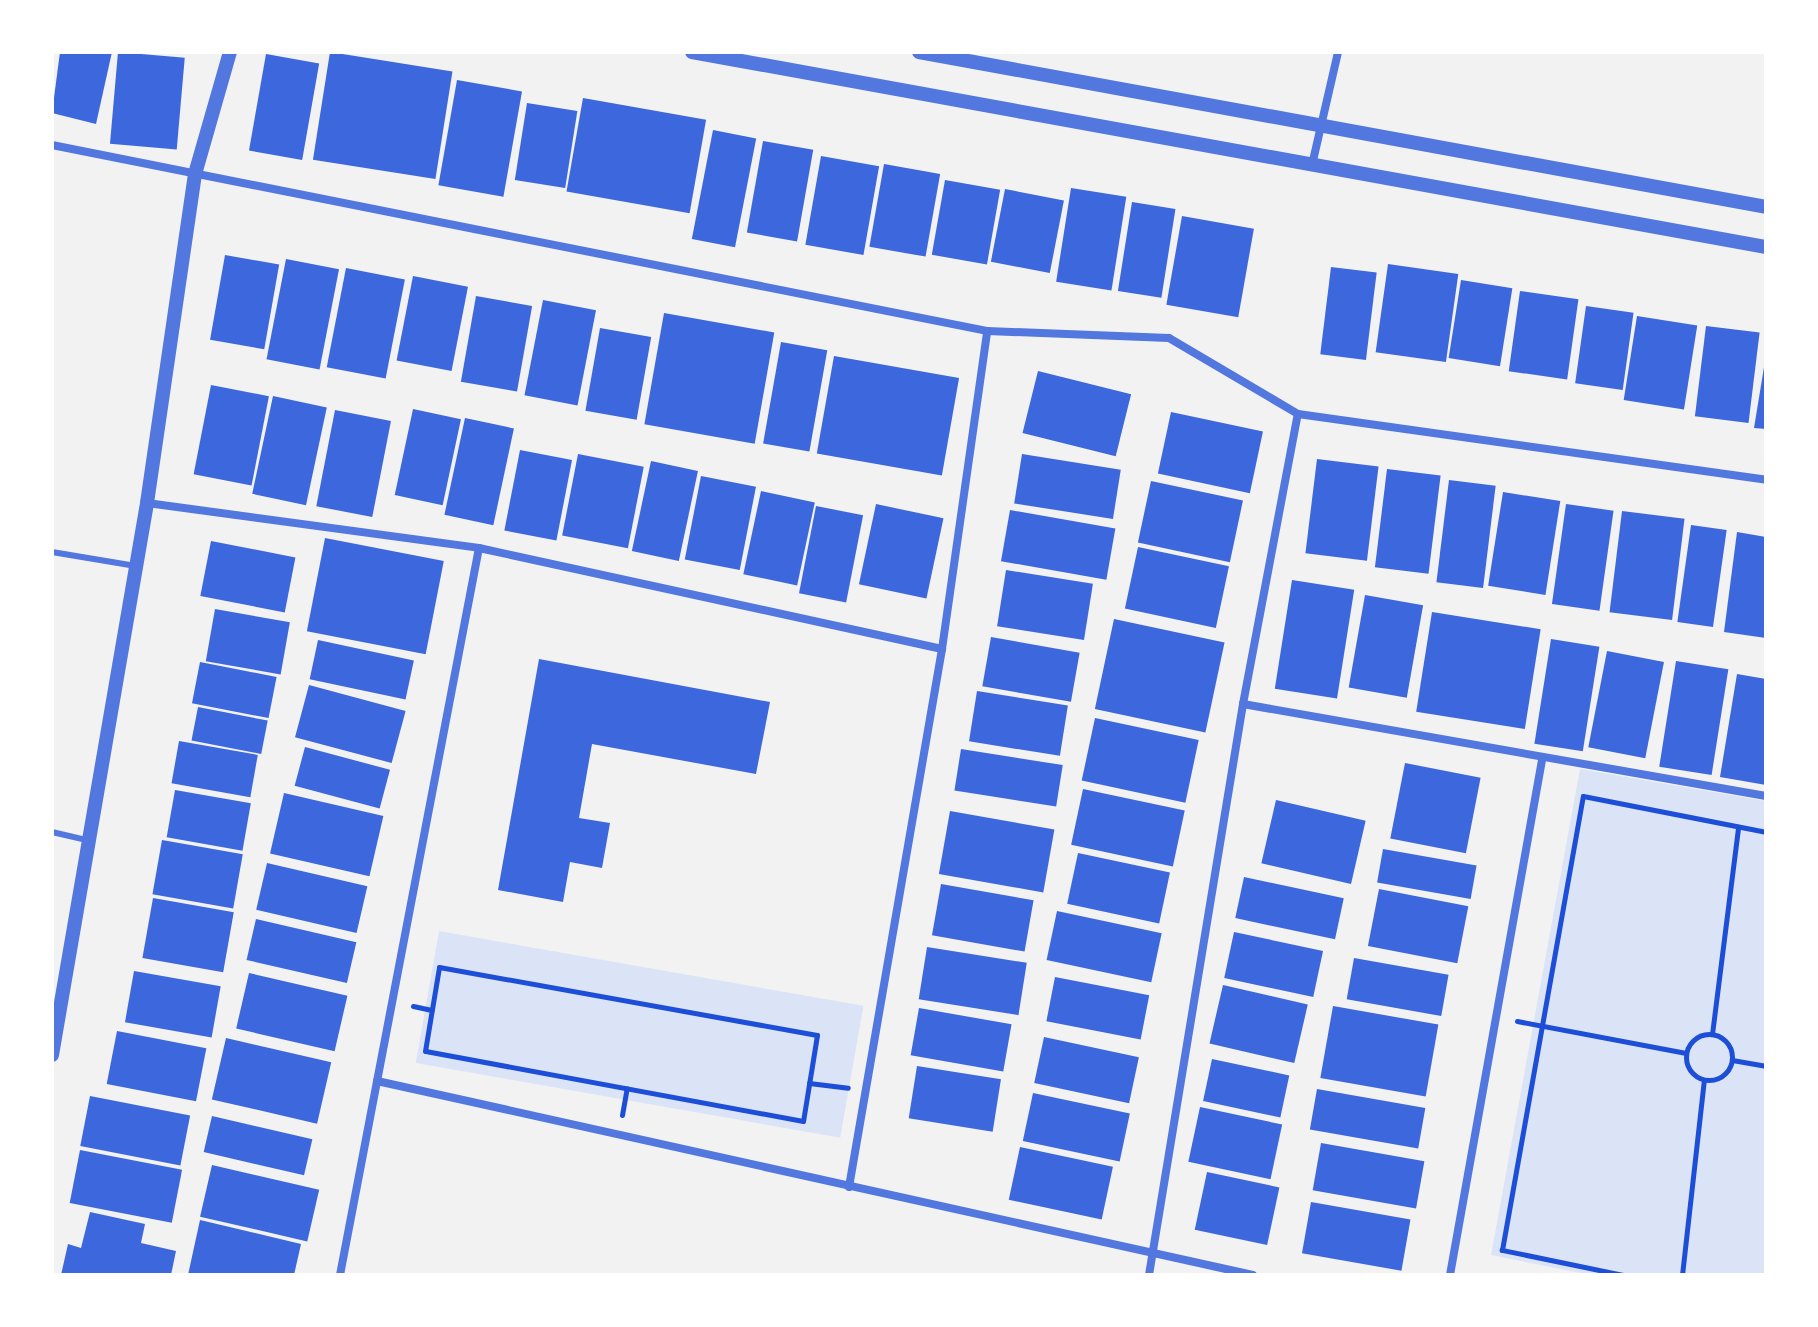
<!DOCTYPE html>
<style>
body{margin:0}
#map{position:relative;width:1818px;height:1327px;overflow:hidden;background:#f2f2f2;font-family:"Noto Serif",serif}
div>[style]{position:absolute}
[style*='--x']{left:calc(var(--x)*1px);top:calc(var(--y)*1px);width:calc(var(--w)*1px);rotate:calc(var(--a)*1deg)}
.green>*{inset:0;background:#dbe4f7;transform-origin:0 0}
.building>*{inset:0;background:#3d67dc;transform-origin:0 0}
.path>*{height:5px;margin:-2.5px;padding:0 2.5px;transform-origin:2.5px;border-radius:2.5px;background:#1d4ed8}
.path>.ring{margin:-2.5px;padding:0;box-sizing:content-box;background:none;border:5px solid #1d4ed8;border-radius:50%}
.service>*{height:6px;margin:-3px;padding:0 3px;transform-origin:3px;border-radius:3px;background:#5277de}
.minor>*{height:8px;margin:-4px;padding:0 4px;transform-origin:4px;border-radius:4px;background:#5277de}
.tertiary>*{height:14px;margin:-7px;padding:0 7px;transform-origin:7px;border-radius:7px;background:#5277de}
span{translate:-50% -50%;white-space:nowrap;text-align:center;line-height:1.15;-webkit-text-stroke:8px #fff;paint-order:stroke}
.frame{position:absolute;inset:0;border:54px solid #fff;pointer-events:none}
</style>
<div id="map">
<div class="green">
<i style="clip-path:polygon(1580px 769px,1766px 801px,1766px 1275px,1590px 1275px,1491px 1255px)"></i>
<i style="left:439px;top:931px;width:431px;height:134px;rotate:10deg"></i>
</div>
<div class="building">
<i style="clip-path:polygon(60px 52px,112px 52px,96px 124px,52px 113px)"></i>
<i style="left:118px;top:52px;width:67px;height:92px;rotate:5deg"></i>
<i style="left:330px;top:52px;width:124px;height:109px;rotate:9deg"></i>
<i style="left:266px;top:54px;width:54px;height:98px;rotate:10deg"></i>
<i style="left:457px;top:80px;width:66px;height:107px;rotate:10deg"></i>
<i style="left:583px;top:98px;width:125px;height:95px;rotate:10deg"></i>
<i style="left:527px;top:103px;width:51px;height:78px;rotate:9deg"></i>
<i style="left:713px;top:130px;width:44px;height:111px;rotate:11deg"></i>
<i style="left:763px;top:141px;width:51px;height:93px;rotate:10deg"></i>
<i style="left:821px;top:156px;width:59px;height:90px;rotate:10deg"></i>
<i style="left:884px;top:164px;width:57px;height:84px;rotate:10deg"></i>
<i style="left:945px;top:180px;width:56px;height:76px;rotate:10deg"></i>
<i style="left:1071px;top:188px;width:56px;height:95px;rotate:9deg"></i>
<i style="left:1005px;top:189px;width:60px;height:74px;rotate:11deg"></i>
<i style="left:1132px;top:202px;width:44px;height:90px;rotate:9deg"></i>
<i style="left:1182px;top:216px;width:73px;height:90px;rotate:10deg"></i>
<i style="left:225px;top:255px;width:55px;height:86px;rotate:10deg"></i>
<i style="left:286px;top:259px;width:54px;height:102px;rotate:11deg"></i>
<i style="left:1388px;top:264px;width:71px;height:89px;rotate:8deg"></i>
<i style="left:1331px;top:267px;width:46px;height:88px;rotate:7deg"></i>
<i style="left:346px;top:268px;width:60px;height:101px;rotate:11deg"></i>
<i style="left:413px;top:276px;width:56px;height:86px;rotate:11deg"></i>
<i style="left:1461px;top:280px;width:52px;height:79px;rotate:9deg"></i>
<i style="left:1520px;top:291px;width:59px;height:81px;rotate:8deg"></i>
<i style="left:476px;top:296px;width:57px;height:87px;rotate:10deg"></i>
<i style="left:543px;top:300px;width:54px;height:97px;rotate:11deg"></i>
<i style="left:1586px;top:306px;width:48px;height:78px;rotate:8deg"></i>
<i style="left:664px;top:313px;width:112px;height:113px;rotate:10deg"></i>
<i style="left:1637px;top:316px;width:61px;height:85px;rotate:9deg"></i>
<i style="left:1706px;top:326px;width:54px;height:91px;rotate:7deg"></i>
<i style="left:600px;top:328px;width:52px;height:84px;rotate:10deg"></i>
<i style="left:781px;top:342px;width:47px;height:103px;rotate:10deg"></i>
<i style="clip-path:polygon(1766px 355px,1766px 429px,1754px 428px)"></i>
<i style="left:834px;top:356px;width:127px;height:99px;rotate:10deg"></i>
<i style="left:1038px;top:371px;width:96px;height:64px;rotate:14deg"></i>
<i style="left:211px;top:385px;width:59px;height:91px;rotate:11deg"></i>
<i style="left:273px;top:396px;width:55px;height:100px;rotate:12deg"></i>
<i style="left:413px;top:409px;width:49px;height:88px;rotate:12deg"></i>
<i style="left:335px;top:410px;width:57px;height:98px;rotate:11deg"></i>
<i style="left:1171px;top:412px;width:94px;height:63px;rotate:12deg"></i>
<i style="left:465px;top:418px;width:50px;height:99px;rotate:12deg"></i>
<i style="left:520px;top:450px;width:53px;height:82px;rotate:11deg"></i>
<i style="left:578px;top:454px;width:67px;height:83px;rotate:11deg"></i>
<i style="left:1022px;top:454px;width:100px;height:50px;rotate:9deg"></i>
<i style="left:1317px;top:459px;width:62px;height:95px;rotate:7deg"></i>
<i style="left:651px;top:461px;width:48px;height:92px;rotate:12deg"></i>
<i style="left:1387px;top:469px;width:54px;height:99px;rotate:7deg"></i>
<i style="left:701px;top:476px;width:56px;height:85px;rotate:11deg"></i>
<i style="left:1449px;top:480px;width:47px;height:103px;rotate:7deg"></i>
<i style="left:1151px;top:481px;width:94px;height:63px;rotate:12deg"></i>
<i style="left:761px;top:491px;width:55px;height:85px;rotate:12deg"></i>
<i style="left:1503px;top:492px;width:58px;height:95px;rotate:9deg"></i>
<i style="left:876px;top:504px;width:69px;height:82px;rotate:12deg"></i>
<i style="left:1566px;top:504px;width:48px;height:101px;rotate:8deg"></i>
<i style="left:816px;top:506px;width:48px;height:89px;rotate:11deg"></i>
<i style="left:1010px;top:510px;width:107px;height:52px;rotate:10deg"></i>
<i style="left:1622px;top:511px;width:63px;height:102px;rotate:7deg"></i>
<i style="left:1691px;top:525px;width:36px;height:98px;rotate:8deg"></i>
<i style="clip-path:polygon(1737px 532px,1766px 537px,1766px 638px,1724px 632px)"></i>
<i style="left:325px;top:538px;width:121px;height:95px;rotate:11deg"></i>
<i style="left:211px;top:541px;width:86px;height:56px;rotate:11deg"></i>
<i style="left:1138px;top:547px;width:93px;height:63px;rotate:12deg"></i>
<i style="left:1006px;top:570px;width:88px;height:57px;rotate:9deg"></i>
<i style="left:1292px;top:580px;width:63px;height:110px;rotate:9deg"></i>
<i style="left:1365px;top:595px;width:59px;height:94px;rotate:10deg"></i>
<i style="left:215px;top:609px;width:76px;height:53px;rotate:10deg"></i>
<i style="left:1432px;top:612px;width:110px;height:101px;rotate:9deg"></i>
<i style="left:1114px;top:619px;width:113px;height:92px;rotate:12deg"></i>
<i style="left:991px;top:637px;width:90px;height:50px;rotate:10deg"></i>
<i style="left:1551px;top:639px;width:49px;height:106px;rotate:9deg"></i>
<i style="left:318px;top:640px;width:98px;height:40px;rotate:12deg"></i>
<i style="left:1607px;top:651px;width:58px;height:98px;rotate:11deg"></i>
<i style="clip-path:polygon(539px 659px,770px 702px,756px 774px,592px 744px,579px 818px,610px 823px,602px 868px,570px 862px,563px 902px,498px 890px)"></i>
<i style="left:1676px;top:661px;width:53px;height:107px;rotate:9deg"></i>
<i style="left:200px;top:662px;width:78px;height:42px;rotate:11deg"></i>
<i style="clip-path:polygon(1737px 674px,1766px 679px,1766px 785px,1720px 777px)"></i>
<i style="left:309px;top:685px;width:100px;height:54px;rotate:15deg"></i>
<i style="left:977px;top:691px;width:92px;height:51px;rotate:9deg"></i>
<i style="left:198px;top:707px;width:71px;height:34px;rotate:11deg"></i>
<i style="left:1095px;top:718px;width:106px;height:64px;rotate:12deg"></i>
<i style="left:179px;top:741px;width:80px;height:43px;rotate:10deg"></i>
<i style="left:305px;top:747px;width:88px;height:40px;rotate:15deg"></i>
<i style="left:961px;top:749px;width:103px;height:42px;rotate:9deg"></i>
<i style="left:1405px;top:763px;width:77px;height:77px;rotate:11deg"></i>
<i style="left:1083px;top:789px;width:104px;height:57px;rotate:12deg"></i>
<i style="left:175px;top:790px;width:77px;height:48px;rotate:10deg"></i>
<i style="left:284px;top:793px;width:102px;height:62px;rotate:13deg"></i>
<i style="left:1276px;top:800px;width:92px;height:65px;rotate:13deg"></i>
<i style="left:950px;top:811px;width:106px;height:64px;rotate:10deg"></i>
<i style="left:162px;top:840px;width:82px;height:55px;rotate:10deg"></i>
<i style="left:1383px;top:849px;width:95px;height:34px;rotate:10deg"></i>
<i style="left:1078px;top:853px;width:94px;height:52px;rotate:12deg"></i>
<i style="left:267px;top:863px;width:103px;height:48px;rotate:13deg"></i>
<i style="left:1244px;top:877px;width:102px;height:42px;rotate:12deg"></i>
<i style="left:941px;top:884px;width:94px;height:52px;rotate:10deg"></i>
<i style="left:1379px;top:889px;width:91px;height:58px;rotate:11deg"></i>
<i style="left:153px;top:898px;width:82px;height:61px;rotate:10deg"></i>
<i style="left:1057px;top:911px;width:107px;height:50px;rotate:12deg"></i>
<i style="left:256px;top:919px;width:103px;height:42px;rotate:13deg"></i>
<i style="left:1234px;top:932px;width:91px;height:47px;rotate:12deg"></i>
<i style="left:927px;top:947px;width:101px;height:53px;rotate:9deg"></i>
<i style="left:1354px;top:958px;width:96px;height:42px;rotate:10deg"></i>
<i style="left:134px;top:971px;width:88px;height:52px;rotate:10deg"></i>
<i style="left:249px;top:973px;width:101px;height:57px;rotate:13deg"></i>
<i style="left:1055px;top:977px;width:96px;height:45px;rotate:11deg"></i>
<i style="left:1223px;top:985px;width:87px;height:60px;rotate:13deg"></i>
<i style="left:1333px;top:1006px;width:107px;height:73px;rotate:10deg"></i>
<i style="left:919px;top:1008px;width:94px;height:48px;rotate:10deg"></i>
<i style="left:117px;top:1031px;width:91px;height:54px;rotate:11deg"></i>
<i style="left:1044px;top:1037px;width:97px;height:47px;rotate:12deg"></i>
<i style="left:226px;top:1038px;width:108px;height:63px;rotate:13deg"></i>
<i style="left:1212px;top:1059px;width:79px;height:43px;rotate:12deg"></i>
<i style="left:917px;top:1066px;width:85px;height:53px;rotate:9deg"></i>
<i style="left:1317px;top:1089px;width:110px;height:41px;rotate:10deg"></i>
<i style="left:1033px;top:1093px;width:99px;height:49px;rotate:12deg"></i>
<i style="left:90px;top:1096px;width:102px;height:51px;rotate:11deg"></i>
<i style="left:1200px;top:1107px;width:84px;height:56px;rotate:12deg"></i>
<i style="left:212px;top:1116px;width:103px;height:37px;rotate:13deg"></i>
<i style="left:1321px;top:1143px;width:105px;height:48px;rotate:10deg"></i>
<i style="left:1020px;top:1147px;width:95px;height:54px;rotate:12deg"></i>
<i style="left:80px;top:1150px;width:104px;height:54px;rotate:11deg"></i>
<i style="left:212px;top:1165px;width:110px;height:53px;rotate:13deg"></i>
<i style="left:1207px;top:1172px;width:74px;height:59px;rotate:12deg"></i>
<i style="left:1311px;top:1202px;width:101px;height:52px;rotate:10deg"></i>
<i style="clip-path:polygon(90px 1212px,145px 1224px,141px 1243px,176px 1251px,171px 1275px,61px 1275px,68px 1244px,81px 1248px)"></i>
<i style="clip-path:polygon(200px 1220px,301px 1244px,294px 1275px,188px 1275px)"></i>
</div>
<div class="path">
<i style="--x:439;--y:967;--w:384;--a:10.2"></i>
<i style="--x:817;--y:1035;--w:87;--a:99.2"></i>
<i style="--x:803;--y:1121;--w:384;--a:-169.5"></i>
<i style="--x:425;--y:1051;--w:85;--a:-80.5"></i>
<i style="--x:413;--y:1006;--w:19;--a:12"></i>
<i style="--x:1517;--y:1021;--w:172;--a:10.7"></i>
<i style="--x:1712;--y:1034;--w:209;--a:-82.8"></i>
<i class="ring" style="left:1686px;top:1034px;width:41px;height:41px"></i>
<i style="--x:1732;--y:1060;--w:35;--a:10"></i>
<i style="--x:809;--y:1083;--w:39;--a:7"></i>
<i style="--x:622;--y:1115;--w:27;--a:-80"></i>
<i style="--x:1623;--y:1275;--w:124;--a:-168.3"></i>
<i style="--x:1502;--y:1250;--w:461;--a:-79.9"></i>
<i style="--x:1583;--y:796;--w:187;--a:11.1"></i>
<i style="--x:1682;--y:1275;--w:196;--a:-83.6"></i>
</div>
<div class="service">
<i style="--x:52;--y:552;--w:85;--a:9.5"></i>
<i style="--x:52;--y:832;--w:37;--a:13"></i>
</div>
<div class="minor">
<i style="--x:52;--y:145;--w:953;--a:11.25"></i>
<i style="--x:987;--y:331;--w:182;--a:2.2"></i>
<i style="--x:1169;--y:338;--w:150;--a:30.5"></i>
<i style="--x:1298;--y:414;--w:473;--a:8"></i>
<i style="--x:1312;--y:165;--w:116;--a:-77"></i>
<i style="--x:147;--y:503;--w:335;--a:7.7"></i>
<i style="--x:479;--y:548;--w:474;--a:12.3"></i>
<i style="--x:1243;--y:704;--w:531;--a:9.98"></i>
<i style="--x:377;--y:1081;--w:897;--a:12.49"></i>
<i style="--x:849;--y:1187;--w:546;--a:-80.19"></i>
<i style="--x:942;--y:649;--w:321;--a:-81.9"></i>
<i style="--x:340;--y:1275;--w:740;--a:-79.18"></i>
<i style="--x:1149;--y:1275;--w:579;--a:-80.65"></i>
<i style="--x:1243;--y:704;--w:295;--a:-79.3"></i>
<i style="--x:1450;--y:1275;--w:523;--a:-79.87"></i>
</div>
<div class="tertiary">
<i style="--x:692;--y:52;--w:1092;--a:10.29"></i>
<i style="--x:919;--y:52;--w:861;--a:10.37"></i>
<i style="--x:52;--y:1055;--w:560;--a:-80.23"></i>
<i style="--x:147;--y:503;--w:332;--a:-81.7"></i>
<i style="--x:195;--y:174;--w:127;--a:-74"></i>
</div>
<div class="frame"></div>
</div>
